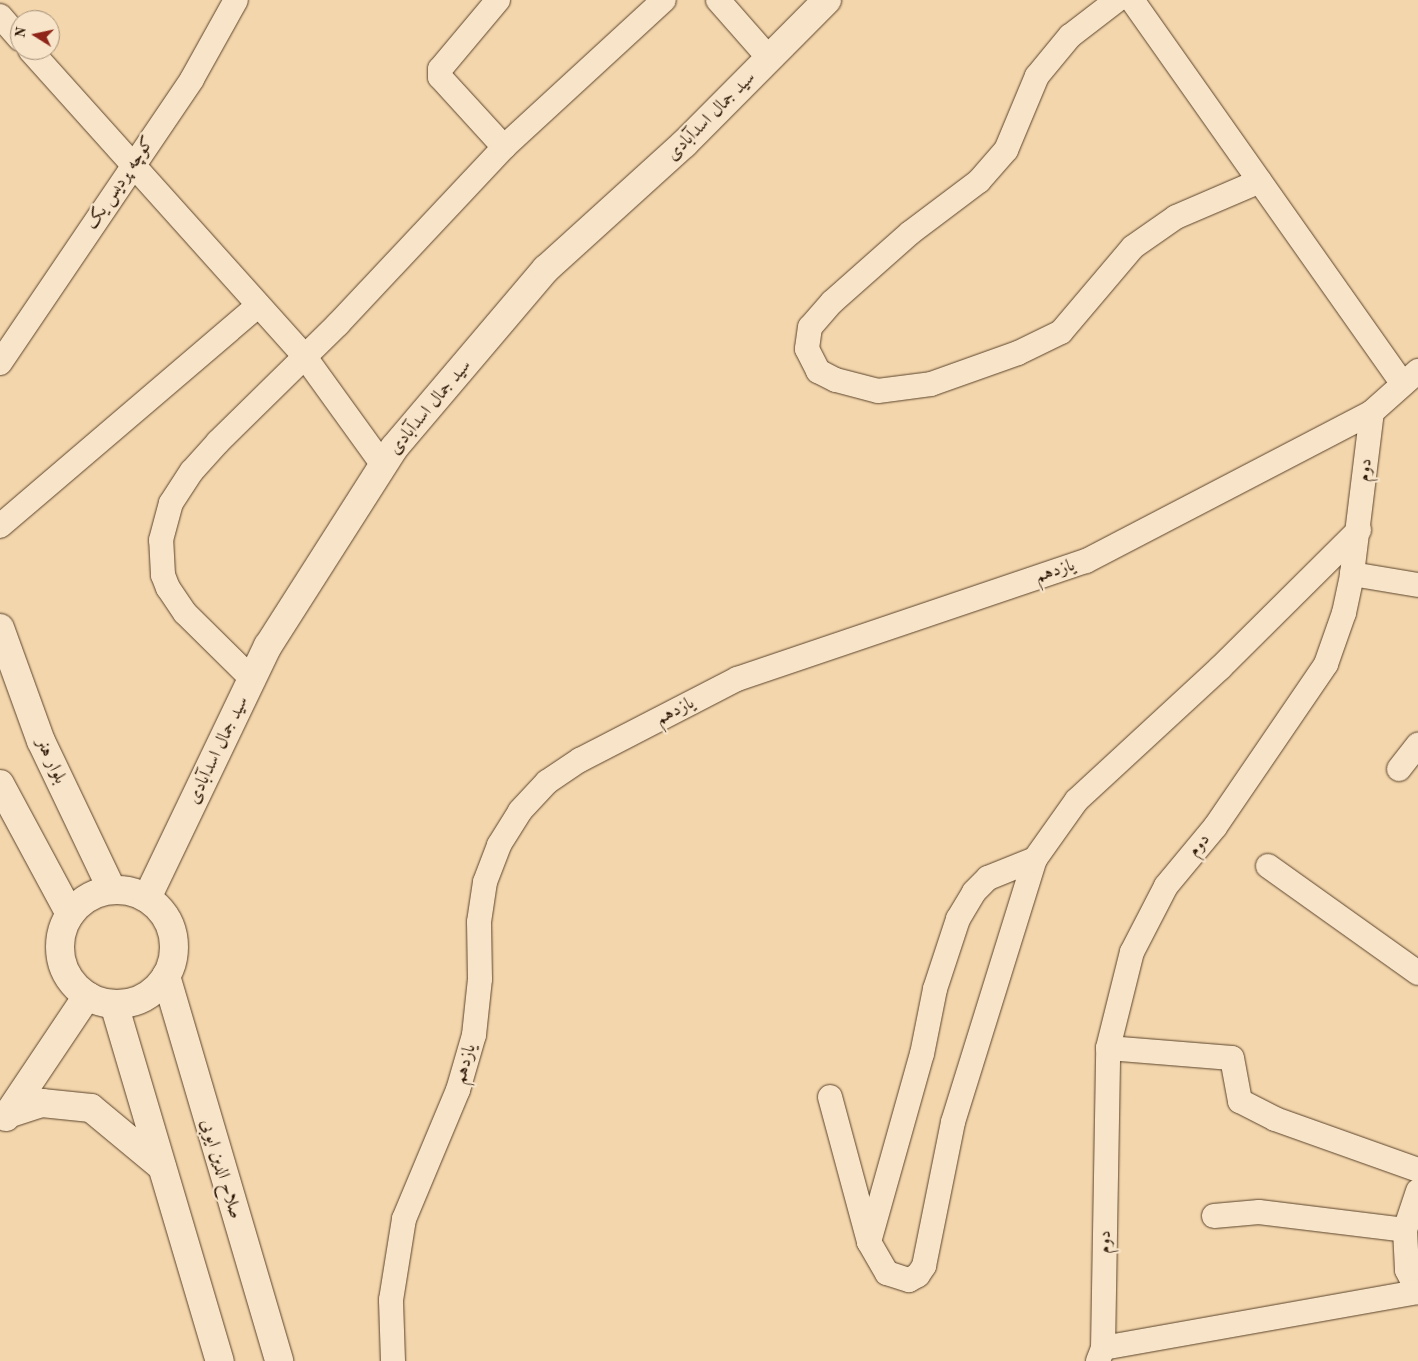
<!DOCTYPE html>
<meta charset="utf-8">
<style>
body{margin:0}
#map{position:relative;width:1418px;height:1361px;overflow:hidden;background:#f3d6ac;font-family:"Old Standard TT",Amiri,serif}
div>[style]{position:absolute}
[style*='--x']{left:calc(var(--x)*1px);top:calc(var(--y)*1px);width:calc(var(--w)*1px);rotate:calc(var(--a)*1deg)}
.roads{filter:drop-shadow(0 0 1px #5c442c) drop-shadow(0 0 1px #5c442c)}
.street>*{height:24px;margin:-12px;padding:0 12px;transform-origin:12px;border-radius:12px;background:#f7e4c9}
.secondary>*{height:28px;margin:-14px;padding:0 14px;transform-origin:14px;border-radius:14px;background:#f7e4c9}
.secondary>.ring{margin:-14px;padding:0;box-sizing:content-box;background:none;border:28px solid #f7e4c9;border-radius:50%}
span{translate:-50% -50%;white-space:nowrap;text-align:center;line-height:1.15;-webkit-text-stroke:4.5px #f7e4c9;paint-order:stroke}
.street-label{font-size:18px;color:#2a1302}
.north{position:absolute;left:10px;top:10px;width:50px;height:50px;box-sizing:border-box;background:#f7e4c9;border:1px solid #a59079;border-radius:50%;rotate:280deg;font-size:14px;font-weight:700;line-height:20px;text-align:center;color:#2a1302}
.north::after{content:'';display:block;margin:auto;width:18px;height:22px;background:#8f2418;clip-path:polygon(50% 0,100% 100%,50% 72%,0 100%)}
</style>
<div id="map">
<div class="roads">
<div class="street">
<i style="--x:498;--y:0;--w:90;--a:130"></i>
<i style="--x:440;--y:69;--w:8;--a:90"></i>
<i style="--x:440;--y:77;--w:95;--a:47.6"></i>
<i style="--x:718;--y:0;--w:77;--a:48.7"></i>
<i style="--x:1117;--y:0;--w:59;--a:142.5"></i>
<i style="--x:1070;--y:36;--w:52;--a:129.5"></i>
<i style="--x:1037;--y:76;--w:80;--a:112.7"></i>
<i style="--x:1006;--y:150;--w:41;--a:131.1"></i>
<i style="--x:979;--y:181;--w:86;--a:143"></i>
<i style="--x:910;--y:233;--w:104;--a:138.5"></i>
<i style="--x:832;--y:302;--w:33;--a:131"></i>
<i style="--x:810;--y:327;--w:22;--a:98"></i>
<i style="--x:807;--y:349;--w:25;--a:63"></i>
<i style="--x:818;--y:371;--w:20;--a:27"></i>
<i style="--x:836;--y:380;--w:43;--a:14.7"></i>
<i style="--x:878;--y:391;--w:53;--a:-7.5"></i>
<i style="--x:931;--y:384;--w:92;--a:-19.6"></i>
<i style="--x:1018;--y:353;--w:48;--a:-26"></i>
<i style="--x:1061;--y:332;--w:111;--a:-49.7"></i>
<i style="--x:1133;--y:247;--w:52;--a:-34.9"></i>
<i style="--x:1176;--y:217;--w:91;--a:-23.2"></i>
<i style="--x:1132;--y:0;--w:470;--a:54.8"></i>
<i style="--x:0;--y:16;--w:30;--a:49"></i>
<i style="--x:30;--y:50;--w:412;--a:48.1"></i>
<i style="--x:305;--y:357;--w:133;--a:54.2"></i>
<i style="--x:0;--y:363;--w:343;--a:-55.9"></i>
<i style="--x:192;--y:79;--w:90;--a:-60.9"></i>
<i style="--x:0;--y:526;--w:340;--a:-40.5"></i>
<i style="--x:1352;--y:574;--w:67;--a:9.5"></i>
<i style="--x:252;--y:679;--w:94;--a:-135.4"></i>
<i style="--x:185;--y:613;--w:30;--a:-124"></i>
<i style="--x:168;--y:588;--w:14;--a:-111"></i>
<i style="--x:163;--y:575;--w:35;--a:-93"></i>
<i style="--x:161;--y:540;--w:38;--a:-75"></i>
<i style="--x:171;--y:503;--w:38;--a:-57"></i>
<i style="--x:192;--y:471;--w:39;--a:-48"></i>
<i style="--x:218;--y:442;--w:168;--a:-44.5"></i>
<i style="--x:338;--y:324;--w:243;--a:-46.8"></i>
<i style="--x:504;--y:147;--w:217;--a:-42.6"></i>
<i style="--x:1399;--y:769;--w:31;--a:-52"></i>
<i style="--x:1268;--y:866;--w:184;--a:35.5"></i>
<i style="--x:1108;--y:1048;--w:124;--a:4.6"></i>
<i style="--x:1232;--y:1058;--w:44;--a:79.5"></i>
<i style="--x:1240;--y:1101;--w:39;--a:27"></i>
<i style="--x:1275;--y:1119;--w:152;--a:19.6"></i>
<i style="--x:830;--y:1097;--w:150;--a:74.9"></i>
<i style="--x:869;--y:1242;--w:36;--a:60"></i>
<i style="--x:887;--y:1273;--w:23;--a:18"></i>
<i style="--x:909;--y:1280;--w:10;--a:-29"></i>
<i style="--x:918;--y:1275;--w:11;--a:-56"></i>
<i style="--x:924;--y:1266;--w:147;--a:-78.6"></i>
<i style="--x:953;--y:1122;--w:275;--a:-72.7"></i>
<i style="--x:1035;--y:859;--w:72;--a:-54.6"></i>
<i style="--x:1077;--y:800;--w:195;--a:-42.7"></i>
<i style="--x:1220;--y:668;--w:196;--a:-44.8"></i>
<i style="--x:1418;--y:1191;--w:41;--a:108.4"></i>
<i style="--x:1405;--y:1230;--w:40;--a:87.1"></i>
<i style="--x:1407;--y:1270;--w:25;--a:63"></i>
<i style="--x:1214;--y:1216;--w:45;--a:-5.1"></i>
<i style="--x:1259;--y:1212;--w:147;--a:7"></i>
<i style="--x:869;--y:1242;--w:195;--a:-74.3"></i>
<i style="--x:922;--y:1054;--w:66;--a:-78.7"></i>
<i style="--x:935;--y:989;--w:74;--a:-71.8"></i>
<i style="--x:958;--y:919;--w:31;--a:-59"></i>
<i style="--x:974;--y:892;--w:20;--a:-45"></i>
<i style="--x:988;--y:878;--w:51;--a:-22"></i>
<i style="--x:1103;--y:1348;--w:320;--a:-10.1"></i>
<i style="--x:393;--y:1361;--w:61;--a:-91.9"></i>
<i style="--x:391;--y:1300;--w:82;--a:-80.9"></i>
<i style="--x:404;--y:1219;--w:140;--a:-67.3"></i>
<i style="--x:458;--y:1090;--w:57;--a:-73.8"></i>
<i style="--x:474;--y:1035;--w:56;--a:-83.9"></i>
<i style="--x:480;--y:979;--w:57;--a:-91"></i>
<i style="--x:479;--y:922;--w:40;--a:-81.5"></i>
<i style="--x:485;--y:882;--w:40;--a:-69"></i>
<i style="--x:499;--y:845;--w:40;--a:-58"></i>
<i style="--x:520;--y:811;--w:40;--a:-47"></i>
<i style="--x:547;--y:782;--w:40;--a:-34"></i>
<i style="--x:580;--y:760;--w:177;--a:-27.3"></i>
<i style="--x:737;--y:679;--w:368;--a:-18.7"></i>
<i style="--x:1086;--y:561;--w:322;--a:-27.5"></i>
<i style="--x:1098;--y:1361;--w:14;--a:-69"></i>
<i style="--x:1103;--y:1348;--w:300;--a:-89"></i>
<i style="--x:1108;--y:1048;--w:99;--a:-76"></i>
<i style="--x:1132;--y:952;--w:74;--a:-62.7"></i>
<i style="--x:1166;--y:886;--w:77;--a:-50.3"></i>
<i style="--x:1215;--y:827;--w:197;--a:-55.7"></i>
<i style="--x:1326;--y:664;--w:54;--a:-70.6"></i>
<i style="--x:1344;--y:613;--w:40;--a:-78"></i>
<i style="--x:1352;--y:574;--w:163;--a:-83"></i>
<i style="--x:1372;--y:412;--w:62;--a:-41.7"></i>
</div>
<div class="secondary">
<i style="--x:0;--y:628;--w:120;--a:70.1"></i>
<i style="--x:41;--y:741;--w:165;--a:64.5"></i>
<i style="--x:0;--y:784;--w:148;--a:61.7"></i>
<i class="ring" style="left:60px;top:890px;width:86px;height:86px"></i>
<i style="--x:147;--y:898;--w:280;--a:-64.4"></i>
<i style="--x:268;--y:646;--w:235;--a:-57.5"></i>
<i style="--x:394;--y:448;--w:235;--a:-49.7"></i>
<i style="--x:546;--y:269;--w:186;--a:-42.2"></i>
<i style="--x:684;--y:144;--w:203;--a:-45.2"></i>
<i style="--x:166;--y:976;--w:401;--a:73.6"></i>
<i style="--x:114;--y:1004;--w:372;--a:73.5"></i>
<i style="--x:11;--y:1113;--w:33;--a:-18"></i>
<i style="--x:42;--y:1103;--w:49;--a:5.8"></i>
<i style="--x:91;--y:1108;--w:92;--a:39.7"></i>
<i style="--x:6;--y:1117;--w:146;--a:-56.2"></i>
</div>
</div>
<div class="street-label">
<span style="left:711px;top:116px;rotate:-45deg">سید جمال اسدآبادی</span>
<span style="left:120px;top:183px;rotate:-56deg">کوچه پردیس یک</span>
<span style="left:430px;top:407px;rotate:-50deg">سید جمال اسدآبادی</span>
<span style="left:1365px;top:470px;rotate:-84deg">دوم</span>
<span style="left:1055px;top:571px;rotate:-18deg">یازدهم</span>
<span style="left:675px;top:711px;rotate:-27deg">یازدهم</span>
<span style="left:218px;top:750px;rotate:-64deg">سید جمال اسدآبادی</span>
<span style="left:51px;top:761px;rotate:65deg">بلوار هنر</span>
<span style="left:1199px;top:845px;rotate:-50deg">دوم</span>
<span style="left:465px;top:1064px;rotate:-74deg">یازدهم</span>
<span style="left:221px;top:1169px;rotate:73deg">صلاح الدین ایوبی</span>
<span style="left:1105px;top:1242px;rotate:-89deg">دوم</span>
</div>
<div class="north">N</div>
</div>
